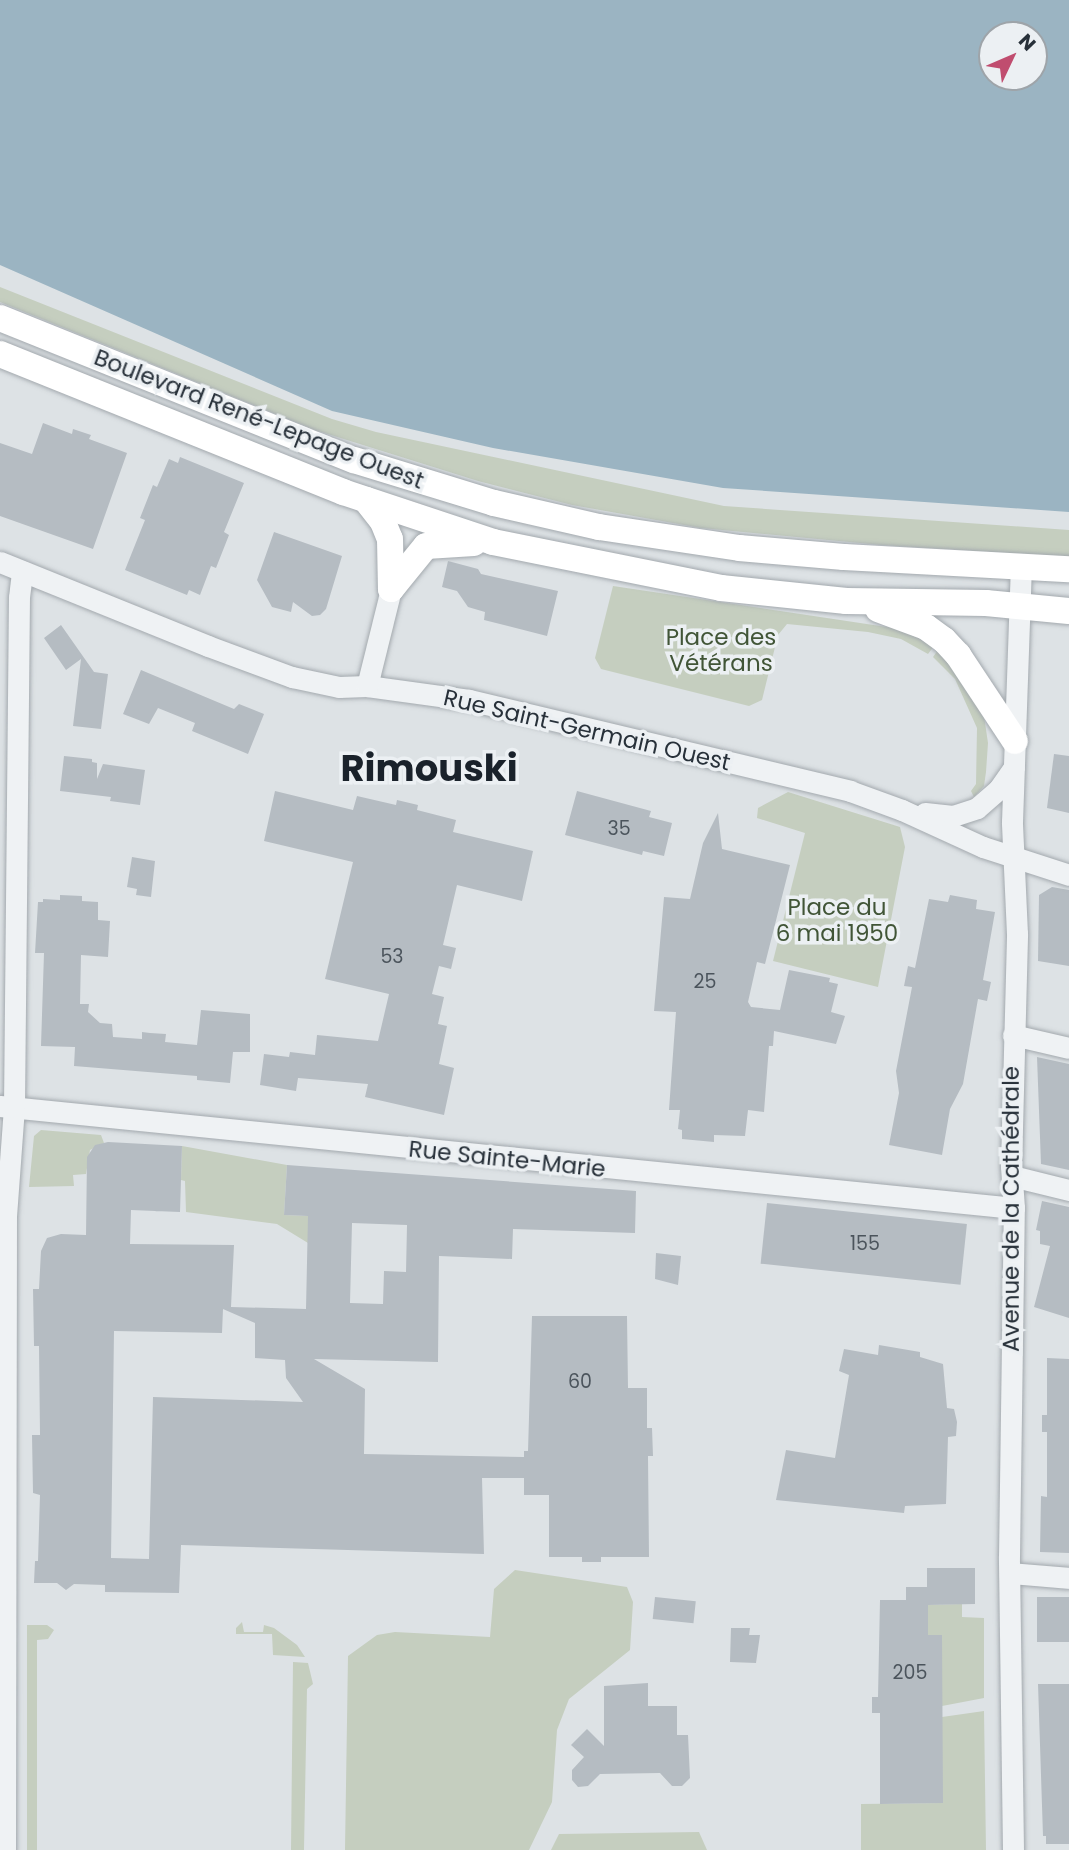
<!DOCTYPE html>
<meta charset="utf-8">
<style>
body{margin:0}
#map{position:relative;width:1069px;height:1850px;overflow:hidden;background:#dde2e5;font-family:Poppins,sans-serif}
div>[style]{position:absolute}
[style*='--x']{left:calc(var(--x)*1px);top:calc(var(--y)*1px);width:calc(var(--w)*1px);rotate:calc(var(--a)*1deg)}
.green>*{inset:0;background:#c5cebf}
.water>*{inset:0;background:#9bb4c2}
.building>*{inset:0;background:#b5bcc2;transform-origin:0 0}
.roads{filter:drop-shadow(0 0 2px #a3a9ae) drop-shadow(0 0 2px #a3a9ae)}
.minor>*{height:21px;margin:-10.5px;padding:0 10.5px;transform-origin:10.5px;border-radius:10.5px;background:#eff2f4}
.major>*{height:26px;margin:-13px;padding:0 13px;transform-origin:13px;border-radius:13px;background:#fff}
span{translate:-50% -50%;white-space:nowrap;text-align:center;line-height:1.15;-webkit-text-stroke:7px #ecf0f3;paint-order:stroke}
.number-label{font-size:19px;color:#4b545c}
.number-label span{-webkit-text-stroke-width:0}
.street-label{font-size:23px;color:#28313a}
.park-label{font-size:23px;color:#415537}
.town-label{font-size:37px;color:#1a222b;font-weight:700}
.north{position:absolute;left:978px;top:21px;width:70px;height:70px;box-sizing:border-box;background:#ecf0f3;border:2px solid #9ea4a9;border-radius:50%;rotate:46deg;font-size:19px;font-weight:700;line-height:28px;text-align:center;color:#28313a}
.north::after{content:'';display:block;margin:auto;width:24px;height:32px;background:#c04d6f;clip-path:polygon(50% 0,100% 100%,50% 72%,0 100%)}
</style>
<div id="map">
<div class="green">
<i style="clip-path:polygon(0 287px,332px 419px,376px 432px,724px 506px,1069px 530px,1069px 557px,881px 545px,701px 528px,572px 505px,478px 481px,315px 430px,0 302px)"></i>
<i style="clip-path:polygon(613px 586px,900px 629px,934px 646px,928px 654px,901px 639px,868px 632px,787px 624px,778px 635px,762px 700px,749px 706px,601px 669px,595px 658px)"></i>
<i style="clip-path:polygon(938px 650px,947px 658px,984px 716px,988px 743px,986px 772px,984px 786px,974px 797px,971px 791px,976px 784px,977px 728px,955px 679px,933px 657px)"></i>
<i style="clip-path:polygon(788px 792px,900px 827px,905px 847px,878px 987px,773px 961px,805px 833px,757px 818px,758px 808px)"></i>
<i style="clip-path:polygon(41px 1130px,101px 1135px,104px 1143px,90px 1150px,86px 1174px,73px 1175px,74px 1186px,29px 1187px,34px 1136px)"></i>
<i style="clip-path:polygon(182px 1146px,287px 1165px,284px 1215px,308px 1216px,308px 1243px,277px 1224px,186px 1212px,185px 1181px,181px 1180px)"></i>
<i style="clip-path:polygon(515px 1570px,627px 1587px,633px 1602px,630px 1650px,569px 1699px,557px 1730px,552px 1802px,529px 1850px,345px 1850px,348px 1656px,377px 1635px,395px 1632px,490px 1637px,494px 1589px)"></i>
<i style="clip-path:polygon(962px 1604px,962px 1617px,984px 1618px,984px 1698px,942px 1706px,928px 1635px,928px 1605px)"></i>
<i style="clip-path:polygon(242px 1622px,244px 1632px,263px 1632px,264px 1625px,274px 1628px,297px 1645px,305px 1657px,273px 1655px,272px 1634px,236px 1634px,236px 1628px)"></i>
<i style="clip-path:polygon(27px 1625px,47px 1625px,54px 1630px,48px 1639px,37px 1640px,37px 1850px,27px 1850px)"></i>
<i style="clip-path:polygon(293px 1662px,308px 1663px,313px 1684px,307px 1689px,304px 1850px,291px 1850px)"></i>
<i style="clip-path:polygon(984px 1711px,986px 1850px,861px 1850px,861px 1804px,942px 1803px,942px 1717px)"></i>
<i style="clip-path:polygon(699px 1832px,707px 1850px,551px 1850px,559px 1834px)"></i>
</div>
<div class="water">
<i style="clip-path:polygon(evenodd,0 0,1069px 0,1069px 512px,723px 488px,493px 448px,332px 411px,0 265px,0 0,992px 35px,1034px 35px,1034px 77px,992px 77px,992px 35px)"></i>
</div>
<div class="building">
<i style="clip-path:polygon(43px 423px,72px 434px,73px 429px,91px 435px,89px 439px,127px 453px,93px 549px,0 516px,0 443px,32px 454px)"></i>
<i style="clip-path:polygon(180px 457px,244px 483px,224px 532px,229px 535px,216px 568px,211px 566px,200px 595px,189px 590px,187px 595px,125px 570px,145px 520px,140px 518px,153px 485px,157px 487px,169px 459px,178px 463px)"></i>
<i style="clip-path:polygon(274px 532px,342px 556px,326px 609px,320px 615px,312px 616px,293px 602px,291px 612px,272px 607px,257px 580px)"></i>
<i style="clip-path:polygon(448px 561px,478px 569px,481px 574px,558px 591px,547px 636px,484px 620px,485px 612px,468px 607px,457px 591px,442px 587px)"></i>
<i style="clip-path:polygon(61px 625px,94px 672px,108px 674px,101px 729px,73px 726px,81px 659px,66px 670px,44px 638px)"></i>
<i style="clip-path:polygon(141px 670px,234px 709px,239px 704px,264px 714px,248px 754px,192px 731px,195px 723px,158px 708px,149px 724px,123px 714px)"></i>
<i style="clip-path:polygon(1054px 754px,1069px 756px,1069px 813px,1047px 808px)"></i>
<i style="clip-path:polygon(64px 756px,92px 759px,92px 762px,97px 763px,97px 779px,103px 764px,145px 770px,140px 805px,110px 801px,111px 797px,60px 791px)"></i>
<i style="clip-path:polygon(275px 791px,353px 810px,357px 796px,396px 805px,397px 800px,418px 805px,417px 810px,456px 820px,453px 832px,533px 851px,522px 901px,457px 885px,443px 945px,456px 948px,451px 969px,439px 966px,432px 994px,444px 997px,438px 1024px,447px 1026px,439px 1064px,454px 1068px,444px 1115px,365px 1097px,368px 1084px,298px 1078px,296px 1091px,260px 1085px,264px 1054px,289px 1057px,290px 1052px,315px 1055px,317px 1035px,378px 1041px,389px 994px,325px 979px,353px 862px,264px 841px)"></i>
<i style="clip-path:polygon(577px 791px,651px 811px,649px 817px,672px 823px,664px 856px,643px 851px,642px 855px,565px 835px)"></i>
<i style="clip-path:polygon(718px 813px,722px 849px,790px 865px,765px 964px,757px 962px,748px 1002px,751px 1007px,780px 1010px,789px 970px,830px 978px,829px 982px,838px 984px,831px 1012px,845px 1016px,836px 1044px,774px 1031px,773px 1046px,769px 1046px,764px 1112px,748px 1110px,745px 1136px,714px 1135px,714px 1142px,682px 1139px,682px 1130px,678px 1129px,680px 1110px,669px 1110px,676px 1012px,654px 1011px,664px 897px,690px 899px,703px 843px)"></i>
<i style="clip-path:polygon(132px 857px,155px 861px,151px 897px,136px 895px,137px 889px,127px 887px)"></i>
<i style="clip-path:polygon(1052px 887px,1069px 890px,1069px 966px,1038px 961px,1039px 895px)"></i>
<i style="clip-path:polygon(60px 895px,82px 896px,82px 901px,98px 902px,98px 920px,110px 921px,108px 957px,81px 955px,80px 1004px,89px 1004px,88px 1012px,100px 1023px,112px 1024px,113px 1037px,142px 1039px,142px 1032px,150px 1033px,166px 1034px,165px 1042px,197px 1045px,201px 1010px,250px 1014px,250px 1052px,233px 1052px,230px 1083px,197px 1080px,197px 1076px,74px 1066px,75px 1047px,41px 1046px,44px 953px,35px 953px,38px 902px,43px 902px,43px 899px,60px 900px)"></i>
<i style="clip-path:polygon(950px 895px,977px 900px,976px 909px,995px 912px,983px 980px,991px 982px,987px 1001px,978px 999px,963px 1084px,950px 1109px,942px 1155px,889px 1145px,899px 1093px,896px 1071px,912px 987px,904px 986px,908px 966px,915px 968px,929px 899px,948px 902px)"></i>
<i style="clip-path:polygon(1037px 1057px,1069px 1064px,1069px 1170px,1041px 1164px)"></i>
<i style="clip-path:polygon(evenodd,108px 1142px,182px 1146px,180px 1212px,131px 1210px,130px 1244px,234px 1245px,231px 1307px,306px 1309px,308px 1216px,284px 1215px,287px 1165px,636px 1191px,635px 1233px,513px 1229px,512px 1259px,439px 1256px,438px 1362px,314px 1359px,365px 1389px,364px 1454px,524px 1457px,524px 1451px,528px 1451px,532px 1316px,627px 1316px,628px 1388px,647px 1388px,647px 1428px,652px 1428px,653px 1456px,648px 1456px,649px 1557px,601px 1557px,601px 1562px,582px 1562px,582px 1557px,549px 1557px,549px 1495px,524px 1495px,524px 1478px,482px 1478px,484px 1554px,181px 1545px,179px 1593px,105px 1592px,105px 1585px,74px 1584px,66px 1590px,57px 1583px,34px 1583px,35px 1561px,38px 1561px,40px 1495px,33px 1493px,32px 1435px,40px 1435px,39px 1346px,34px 1346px,33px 1289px,39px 1289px,41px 1251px,47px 1238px,61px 1234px,86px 1235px,87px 1157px,95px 1145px,108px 1142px,352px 1223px,407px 1225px,406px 1272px,384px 1271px,383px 1304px,350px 1303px,352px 1223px,108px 1142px,223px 1309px,255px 1323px,255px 1358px,285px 1360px,286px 1378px,303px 1402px,153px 1397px,149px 1559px,111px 1558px,114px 1331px,222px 1333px,223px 1309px)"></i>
<i style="clip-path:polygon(1042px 1201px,1069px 1207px,1069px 1318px,1034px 1307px,1050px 1246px,1040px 1244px,1040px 1231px,1036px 1230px)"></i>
<i style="left:767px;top:1203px;width:201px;height:61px;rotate:6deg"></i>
<i style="clip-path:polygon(656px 1253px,681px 1256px,678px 1285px,655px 1279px)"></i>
<i style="clip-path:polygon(879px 1345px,920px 1352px,920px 1357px,943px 1364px,947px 1408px,954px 1409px,957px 1422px,956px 1436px,948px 1437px,946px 1504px,905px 1506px,904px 1513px,776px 1500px,786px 1450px,835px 1458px,849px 1375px,839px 1371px,844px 1349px,878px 1355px)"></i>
<i style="clip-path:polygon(1047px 1358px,1069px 1359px,1069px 1553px,1040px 1552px,1041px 1496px,1047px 1497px,1047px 1432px,1042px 1432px,1042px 1415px,1047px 1415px)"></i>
<i style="clip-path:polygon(927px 1568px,975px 1568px,975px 1604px,928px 1605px,928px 1635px,942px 1635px,943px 1803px,880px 1804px,880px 1713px,872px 1713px,872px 1697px,878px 1697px,880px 1600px,906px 1600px,906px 1587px,927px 1587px)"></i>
<i style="left:655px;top:1597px;width:41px;height:22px;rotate:6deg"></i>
<i style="left:1037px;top:1597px;width:32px;height:45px"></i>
<i style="clip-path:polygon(731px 1628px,750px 1628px,749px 1635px,760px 1635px,756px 1663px,730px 1662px)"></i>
<i style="clip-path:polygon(648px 1683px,648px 1706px,677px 1706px,677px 1735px,688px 1735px,690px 1778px,682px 1786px,672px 1786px,660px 1773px,600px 1774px,588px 1786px,578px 1787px,572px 1780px,572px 1770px,584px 1757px,571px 1745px,587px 1729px,604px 1746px,604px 1686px)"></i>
<i style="clip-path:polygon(1038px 1684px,1069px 1684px,1069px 1844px,1046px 1844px,1046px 1836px,1043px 1836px)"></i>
</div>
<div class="roads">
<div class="minor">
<i style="--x:0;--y:562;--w:224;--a:22"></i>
<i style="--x:208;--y:646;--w:90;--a:20.3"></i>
<i style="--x:292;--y:677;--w:48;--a:12"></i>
<i style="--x:339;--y:687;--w:28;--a:-2"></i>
<i style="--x:367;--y:686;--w:103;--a:7.8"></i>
<i style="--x:469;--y:700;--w:392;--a:13.4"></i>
<i style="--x:850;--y:791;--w:55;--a:20.1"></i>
<i style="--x:902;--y:810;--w:89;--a:24.6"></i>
<i style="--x:983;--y:847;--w:90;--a:18"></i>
<i style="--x:367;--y:686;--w:100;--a:-76.1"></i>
<i style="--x:925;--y:813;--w:28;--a:6"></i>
<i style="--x:953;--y:816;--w:25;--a:-18"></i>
<i style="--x:977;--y:808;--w:28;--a:-41"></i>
<i style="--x:998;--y:790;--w:28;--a:-55"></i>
<i style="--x:1013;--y:1035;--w:57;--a:13.1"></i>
<i style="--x:0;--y:1106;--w:1019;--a:5.74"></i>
<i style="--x:1012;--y:1176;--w:59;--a:13.8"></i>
<i style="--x:1010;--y:1573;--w:59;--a:4.8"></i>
<i style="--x:5;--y:1850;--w:634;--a:-89.91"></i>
<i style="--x:6;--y:1216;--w:109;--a:-85.8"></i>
<i style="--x:14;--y:1107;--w:510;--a:-89.44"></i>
<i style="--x:19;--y:597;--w:26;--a:-83"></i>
<i style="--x:1013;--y:1850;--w:294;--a:-90.8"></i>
<i style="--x:1009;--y:1556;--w:348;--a:-89.2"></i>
<i style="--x:1014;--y:1208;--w:42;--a:-94.1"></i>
<i style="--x:1011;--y:1166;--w:232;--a:-88.5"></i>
<i style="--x:1017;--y:934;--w:112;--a:-92.6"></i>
<i style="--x:1012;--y:822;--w:254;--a:-88"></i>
</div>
<div class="major">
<i style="--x:0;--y:318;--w:381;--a:21.9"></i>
<i style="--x:354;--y:460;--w:146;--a:17.1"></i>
<i style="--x:494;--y:503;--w:108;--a:12.9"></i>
<i style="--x:599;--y:527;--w:142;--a:8.5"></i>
<i style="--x:739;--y:548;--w:105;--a:4.9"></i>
<i style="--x:844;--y:557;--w:225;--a:3.1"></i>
<i style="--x:0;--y:354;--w:370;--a:21.9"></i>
<i style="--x:343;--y:492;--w:158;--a:18.4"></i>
<i style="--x:493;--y:542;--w:233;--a:11.4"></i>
<i style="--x:721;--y:588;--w:126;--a:5.9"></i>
<i style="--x:846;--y:601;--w:140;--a:0.8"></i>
<i style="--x:986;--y:603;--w:83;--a:5.5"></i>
<i style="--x:366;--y:500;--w:28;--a:52"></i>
<i style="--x:383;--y:522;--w:18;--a:68"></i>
<i style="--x:390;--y:539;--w:50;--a:88.9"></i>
<i style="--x:391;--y:589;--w:55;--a:-50.9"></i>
<i style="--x:426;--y:546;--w:48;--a:-3.6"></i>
<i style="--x:878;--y:609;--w:51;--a:20.6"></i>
<i style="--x:926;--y:627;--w:22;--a:36"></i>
<i style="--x:944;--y:640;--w:21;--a:47"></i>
<i style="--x:958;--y:655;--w:103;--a:56.5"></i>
</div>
</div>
<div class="number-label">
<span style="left:619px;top:829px">35</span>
<span style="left:392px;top:957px">53</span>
<span style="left:705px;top:982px">25</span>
<span style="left:865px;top:1244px">155</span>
<span style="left:580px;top:1382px">60</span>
<span style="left:910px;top:1673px">205</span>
</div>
<div class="street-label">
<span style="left:259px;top:419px;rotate:21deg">Boulevard René-Lepage Ouest</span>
<span style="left:587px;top:730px;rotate:13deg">Rue Saint-Germain Ouest</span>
<span style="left:507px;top:1159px;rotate:6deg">Rue Sainte-Marie</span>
<span style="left:1011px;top:1209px;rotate:-90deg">Avenue de la Cathédrale</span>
</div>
<div class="park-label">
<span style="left:721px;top:650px">Place des<br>Vétérans</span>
<span style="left:837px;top:920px">Place du<br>6 mai 1950</span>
</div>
<div class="town-label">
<span style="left:429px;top:768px">Rimouski</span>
</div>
<div class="north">N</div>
</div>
